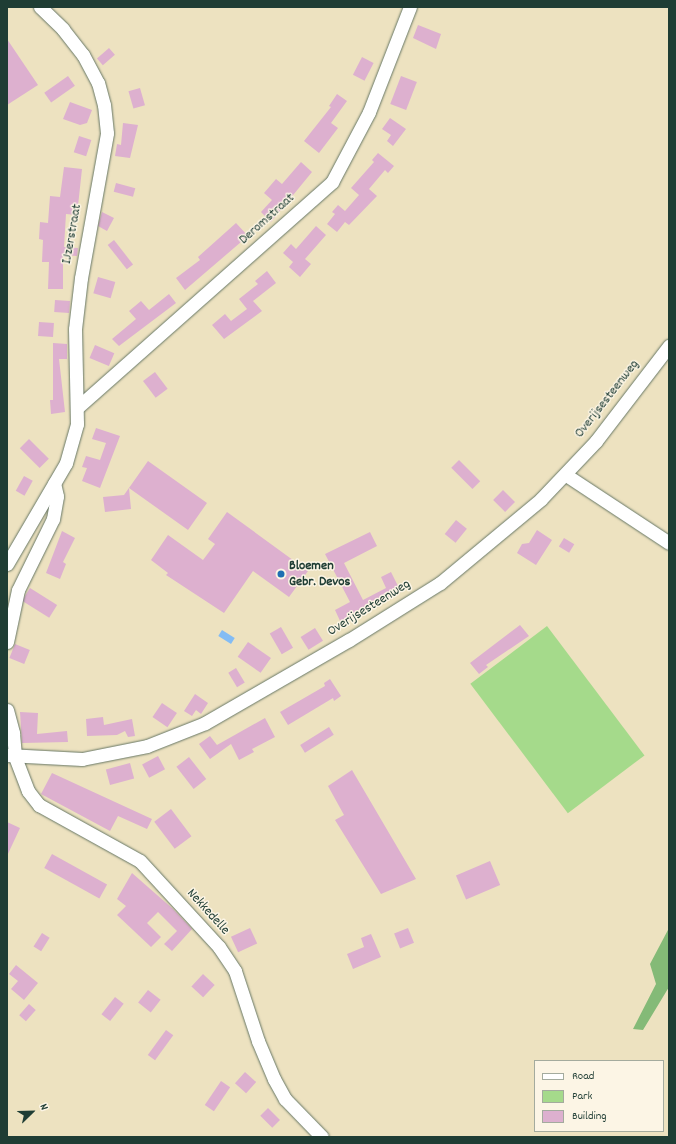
<!DOCTYPE html>
<style>
body{margin:0}
#map{position:relative;width:676px;height:1144px;overflow:hidden;background:#ede2c0;font-family:Dekko,sans-serif}
div>[style]{position:absolute}
[style*='--x']{left:calc(var(--x)*1px);top:calc(var(--y)*1px);width:calc(var(--w)*1px);rotate:calc(var(--a)*1deg)}
.green>*{inset:0;background:#a5da8b;transform-origin:0 0}
.forest>*{inset:0;background:#84ba77}
.water>*{inset:0;background:#83bcf4;transform-origin:0 0}
.building>*{inset:0;background:#ddb0cf;transform-origin:0 0}
.roads{filter:drop-shadow(0 0 1px #677765) drop-shadow(0 0 1px #677765)}
.minor>*{height:13px;margin:-6.5px;padding:0 6.5px;transform-origin:6.5px;border-radius:6.5px;background:#fff}
.dots>*{width:11px;height:11px;translate:-50% -50%;box-sizing:border-box;border:2px solid #fcf5e5;border-radius:50%}
span{translate:-50% -50%;white-space:nowrap;text-align:center;line-height:1.15;-webkit-text-stroke:3px #fcf5e5;paint-order:stroke}
.street-label{font-size:14px;color:#1f3d34}
.poi-label{font-size:14px;color:#1f3d34;font-weight:700}
.left{translate:0 -50%;text-align:left}
.frame{position:absolute;inset:0;border:8px solid #1f3d34;pointer-events:none}
.legend{position:absolute;left:534px;top:1060px;width:130px;height:72px;box-sizing:border-box;background:#fcf5e5;border:1px solid #a4ab9e;margin:0;padding:5px 7px;list-style:none;font-size:12px;color:#1f3d34}
.legend li{display:flex;align-items:center;gap:8px;height:20px}
.legend b{width:20px;border:1px solid #a4ab9e}
.north{position:absolute;left:12px;top:1092px;width:40px;height:40px;-webkit-text-stroke:3px #fcf5e5;paint-order:stroke;rotate:67deg;font-size:11px;font-weight:700;line-height:16px;text-align:center;color:#1f3d34}
.north::after{content:'';display:block;margin:auto;width:14px;height:18px;background:#1f3d34;clip-path:polygon(50% 0,100% 100%,50% 72%,0 100%)}
</style>
<div id="map">
<div class="green">
<i style="left:547px;top:626px;width:162px;height:96px;rotate:53deg"></i>
</div>
<div class="forest">
<i style="clip-path:polygon(669px 928px,669px 987px,643px 1030px,633px 1029px,656px 984px,650px 964px)"></i>
</div>
<div class="water">
<i style="left:222px;top:630px;width:15px;height:7px;rotate:32deg"></i>
</div>
<div class="building">
<i style="clip-path:polygon(418px 25px,441px 34px,436px 49px,413px 38px)"></i>
<i style="clip-path:polygon(7px 39px,38px 85px,7px 105px)"></i>
<i style="left:109px;top:48px;width:9px;height:16px;rotate:49deg"></i>
<i style="left:362px;top:57px;width:13px;height:20px;rotate:27deg"></i>
<i style="left:68px;top:76px;width:12px;height:29px;rotate:55deg"></i>
<i style="left:401px;top:76px;width:17px;height:30px;rotate:21deg"></i>
<i style="left:140px;top:88px;width:18px;height:12px;rotate:74deg"></i>
<i style="clip-path:polygon(337px 94px,347px 101px,331px 123px,338px 128px,319px 153px,304px 141px,331px 107px,329px 106px)"></i>
<i style="clip-path:polygon(70px 102px,92px 110px,87px 123px,80px 125px,63px 119px)"></i>
<i style="clip-path:polygon(390px 118px,406px 129px,393px 146px,387px 141px,391px 135px,382px 129px)"></i>
<i style="clip-path:polygon(123px 123px,138px 125px,130px 158px,115px 156px,117px 144px,121px 145px)"></i>
<i style="left:79px;top:136px;width:13px;height:17px;rotate:18deg"></i>
<i style="clip-path:polygon(378px 153px,394px 166px,388px 173px,385px 170px,369px 189px,377px 196px,349px 225px,345px 222px,337px 232px,327px 224px,335px 214px,332px 212px,338px 205px,345px 211px,359px 195px,351px 188px,374px 162px,372px 160px)"></i>
<i style="clip-path:polygon(301px 162px,312px 172px,271px 222px,261px 212px,272px 200px,264px 193px,276px 179px,282px 184px)"></i>
<i style="clip-path:polygon(64px 167px,82px 169px,77px 215px,66px 214px,64px 247px,78px 248px,77px 256px,63px 255px,63px 289px,48px 289px,49px 262px,42px 262px,43px 240px,39px 239px,40px 222px,48px 223px,50px 196px,60px 197px)"></i>
<i style="left:116px;top:183px;width:20px;height:9px;rotate:15deg"></i>
<i style="clip-path:polygon(102px 212px,114px 218px,107px 231px,98px 226px)"></i>
<i style="clip-path:polygon(236px 223px,248px 236px,185px 290px,176px 278px,200px 260px,198px 257px)"></i>
<i style="clip-path:polygon(316px 226px,326px 235px,305px 259px,311px 264px,300px 277px,289px 267px,293px 262px,283px 253px,291px 244px,296px 249px)"></i>
<i style="left:114px;top:240px;width:31px;height:8px;rotate:52deg"></i>
<i style="clip-path:polygon(267px 271px,276px 283px,253px 301px,262px 311px,224px 339px,212px 325px,225px 314px,231px 321px,247px 309px,239px 299px,258px 284px,255px 281px)"></i>
<i style="left:98px;top:277px;width:18px;height:17px;rotate:16deg"></i>
<i style="clip-path:polygon(169px 294px,176px 303px,119px 346px,112px 339px,136px 319px,129px 311px,141px 301px,149px 310px)"></i>
<i style="left:55px;top:300px;width:15px;height:12px;rotate:4deg"></i>
<i style="left:39px;top:322px;width:15px;height:14px;rotate:4deg"></i>
<i style="clip-path:polygon(53px 343px,67px 344px,67px 359px,59px 359px,65px 412px,51px 414px,50px 400px,53px 400px)"></i>
<i style="left:95px;top:345px;width:21px;height:14px;rotate:23deg"></i>
<i style="left:155px;top:372px;width:21px;height:15px;rotate:53deg"></i>
<i style="clip-path:polygon(96px 428px,120px 436px,100px 488px,82px 481px,87px 468px,82px 467px,86px 456px,100px 460px,106px 443px,92px 439px)"></i>
<i style="left:29px;top:439px;width:28px;height:13px;rotate:45deg"></i>
<i style="left:459px;top:460px;width:30px;height:11px;rotate:45deg"></i>
<i style="clip-path:polygon(148px 461px,207px 503px,188px 530px,129px 488px,131px 509px,105px 512px,103px 497px,124px 495px)"></i>
<i style="left:24px;top:476px;width:10px;height:17px;rotate:29deg"></i>
<i style="left:503px;top:490px;width:17px;height:14px;rotate:45deg"></i>
<i style="clip-path:polygon(227px 512px,308px 571px,289px 597px,253px 571px,224px 613px,166px 575px,168px 573px,151px 560px,168px 535px,203px 560px,215px 544px,208px 539px)"></i>
<i style="left:456px;top:520px;width:14px;height:18px;rotate:39deg"></i>
<i style="clip-path:polygon(537px 530px,552px 540px,536px 565px,517px 553px,522px 544px,529px 543px)"></i>
<i style="clip-path:polygon(62px 531px,75px 538px,63px 562px,66px 564px,60px 579px,46px 573px)"></i>
<i style="clip-path:polygon(370px 532px,377px 546px,344px 563px,363px 600px,386px 588px,381px 577px,391px 572px,401px 592px,341px 623px,335px 610px,350px 602px,325px 554px)"></i>
<i style="left:564px;top:538px;width:12px;height:10px;rotate:31deg"></i>
<i style="left:30px;top:588px;width:32px;height:15px;rotate:32deg"></i>
<i style="clip-path:polygon(520px 625px,529px 636px,486px 665px,488px 667px,479px 674px,470px 663px)"></i>
<i style="left:281px;top:627px;width:24px;height:13px;rotate:60deg"></i>
<i style="left:315px;top:628px;width:15px;height:17px;rotate:58deg"></i>
<i style="left:248px;top:642px;width:28px;height:18px;rotate:35deg"></i>
<i style="left:15px;top:644px;width:16px;height:15px;rotate:22deg"></i>
<i style="left:236px;top:668px;width:17px;height:9px;rotate:59deg"></i>
<i style="clip-path:polygon(330px 679px,341px 696px,334px 701px,333px 698px,288px 725px,280px 712px,325px 686px,324px 683px)"></i>
<i style="clip-path:polygon(195px 694px,208px 703px,201px 714px,196px 710px,192px 716px,184px 711px)"></i>
<i style="left:162px;top:703px;width:18px;height:17px;rotate:34deg"></i>
<i style="clip-path:polygon(20px 712px,38px 713px,37px 734px,67px 731px,68px 742px,22px 743px)"></i>
<i style="clip-path:polygon(103px 717px,104px 725px,132px 719px,135px 736px,128px 737px,125px 731px,117px 735px,87px 736px,86px 719px)"></i>
<i style="clip-path:polygon(265px 718px,275px 737px,252px 749px,254px 752px,239px 760px,231px 744px,210px 759px,199px 744px,210px 736px,217px 745px)"></i>
<i style="left:329px;top:727px;width:9px;height:34px;rotate:58deg"></i>
<i style="left:158px;top:756px;width:15px;height:18px;rotate:62deg"></i>
<i style="left:189px;top:757px;width:28px;height:16px;rotate:52deg"></i>
<i style="left:130px;top:763px;width:16px;height:25px;rotate:75deg"></i>
<i style="clip-path:polygon(352px 770px,416px 879px,381px 894px,335px 820px,344px 815px,328px 786px)"></i>
<i style="clip-path:polygon(52px 773px,152px 819px,147px 829px,118px 816px,110px 831px,41px 794px)"></i>
<i style="left:171px;top:809px;width:34px;height:21px;rotate:53deg"></i>
<i style="clip-path:polygon(7px 822px,20px 828px,7px 856px)"></i>
<i style="left:52px;top:854px;width:63px;height:16px;rotate:29deg"></i>
<i style="left:490px;top:861px;width:26px;height:37px;rotate:67deg"></i>
<i style="clip-path:polygon(132px 873px,173px 909px,192px 929px,172px 951px,164px 944px,177px 931px,158px 912px,147px 923px,161px 937px,151px 947px,117px 915px,126px 906px,117px 899px)"></i>
<i style="left:250px;top:928px;width:17px;height:21px;rotate:65deg"></i>
<i style="left:408px;top:928px;width:16px;height:15px;rotate:68deg"></i>
<i style="left:42px;top:933px;width:9px;height:16px;rotate:32deg"></i>
<i style="clip-path:polygon(371px 934px,381px 957px,353px 969px,347px 954px,364px 947px,361px 938px)"></i>
<i style="clip-path:polygon(16px 965px,38px 983px,24px 1000px,11px 989px,18px 981px,9px 974px)"></i>
<i style="left:203px;top:974px;width:16px;height:17px;rotate:43deg"></i>
<i style="left:148px;top:990px;width:16px;height:16px;rotate:38deg"></i>
<i style="left:115px;top:997px;width:11px;height:22px;rotate:38deg"></i>
<i style="left:29px;top:1004px;width:9px;height:15px;rotate:41deg"></i>
<i style="left:166px;top:1030px;width:9px;height:31px;rotate:36deg"></i>
<i style="left:245px;top:1072px;width:15px;height:15px;rotate:42deg"></i>
<i style="left:221px;top:1081px;width:11px;height:29px;rotate:34deg"></i>
<i style="left:268px;top:1108px;width:17px;height:11px;rotate:45deg"></i>
</div>
<div class="roads">
<div class="minor">
<i style="--x:79;--y:406;--w:338;--a:-41.5"></i>
<i style="--x:332;--y:182;--w:79;--a:-62.1"></i>
<i style="--x:369;--y:112;--w:113;--a:-68.7"></i>
<i style="--x:566;--y:475;--w:123;--a:33.4"></i>
<i style="--x:7;--y:564;--w:117;--a:-59.7"></i>
<i style="--x:66;--y:463;--w:41;--a:-74.2"></i>
<i style="--x:77;--y:424;--w:95;--a:-91.2"></i>
<i style="--x:75;--y:329;--w:51;--a:-83.3"></i>
<i style="--x:81;--y:278;--w:147;--a:-79.8"></i>
<i style="--x:107;--y:133;--w:28;--a:-96"></i>
<i style="--x:104;--y:105;--w:23;--a:-105"></i>
<i style="--x:98;--y:83;--w:32;--a:-118"></i>
<i style="--x:83;--y:55;--w:33;--a:-128"></i>
<i style="--x:63;--y:29;--w:32;--a:-136"></i>
<i style="--x:7;--y:642;--w:53;--a:-78.1"></i>
<i style="--x:18;--y:590;--w:79;--a:-63.8"></i>
<i style="--x:53;--y:519;--w:23;--a:-80"></i>
<i style="--x:57;--y:496;--w:13;--a:-103"></i>
<i style="--x:7;--y:710;--w:24;--a:75"></i>
<i style="--x:13;--y:733;--w:24;--a:85"></i>
<i style="--x:15;--y:757;--w:36;--a:69"></i>
<i style="--x:28;--y:791;--w:18;--a:52"></i>
<i style="--x:39;--y:805;--w:115;--a:29"></i>
<i style="--x:140;--y:861;--w:117;--a:47.4"></i>
<i style="--x:219;--y:947;--w:29;--a:56"></i>
<i style="--x:235;--y:971;--w:74;--a:71.8"></i>
<i style="--x:258;--y:1041;--w:41;--a:67.2"></i>
<i style="--x:274;--y:1079;--w:23;--a:61"></i>
<i style="--x:285;--y:1099;--w:53;--a:45.8"></i>
<i style="--x:7;--y:755;--w:75;--a:3.1"></i>
<i style="--x:82;--y:759;--w:66;--a:-11.3"></i>
<i style="--x:147;--y:746;--w:62;--a:-21.6"></i>
<i style="--x:205;--y:723;--w:166;--a:-30"></i>
<i style="--x:349;--y:640;--w:107;--a:-32.1"></i>
<i style="--x:440;--y:583;--w:131;--a:-39.7"></i>
<i style="--x:541;--y:499;--w:80;--a:-46.5"></i>
<i style="--x:596;--y:441;--w:120;--a:-52.5"></i>
</div>
</div>
<div class="dots">
<i style="left:281px;top:574px;background:#1f6fb2"></i>
</div>
<div class="street-label">
<span style="left:267px;top:219px;rotate:-42deg">Deromstraat</span>
<span style="left:72px;top:234px;rotate:-80deg">IJzerstraat</span>
<span style="left:607px;top:399px;rotate:-52deg">Overijsesteenweg</span>
<span style="left:369px;top:608px;rotate:-32deg">Overijsesteenweg</span>
<span style="left:208px;top:912px;rotate:48deg">Nekkedelle</span>
</div>
<div class="poi-label">
<span class="left" style="left:289px;top:574px">Bloemen<br>Gebr. Devos</span>
</div>
<div class="frame"></div>
<ul class="legend">
<li><b style="height:5px;background:#fff"></b>Road</li>
<li><b style="height:11px;background:#a5da8b"></b>Park</li>
<li><b style="height:11px;background:#ddb0cf"></b>Building</li>
</ul>
<div class="north">N</div>
</div>
